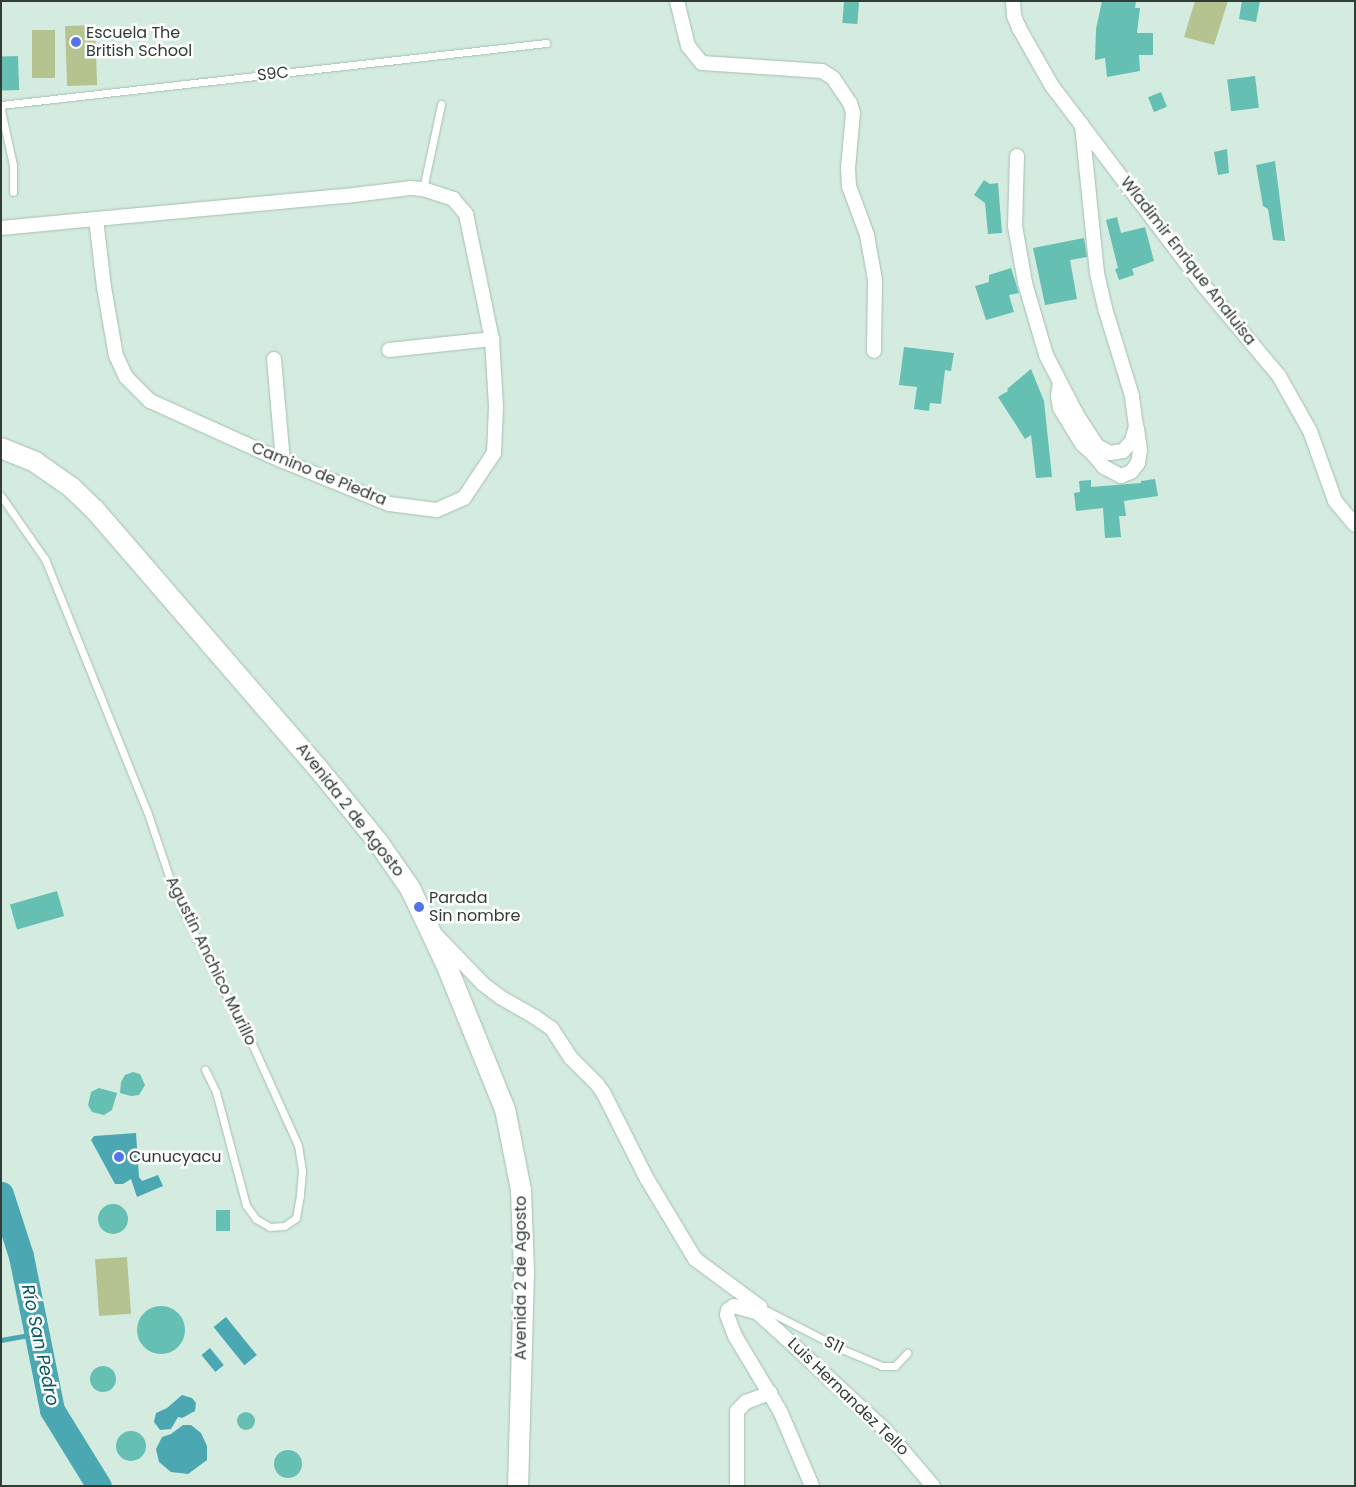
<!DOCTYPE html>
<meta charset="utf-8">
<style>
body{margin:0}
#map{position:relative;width:1356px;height:1487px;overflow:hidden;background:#d3ecdf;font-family:Poppins,sans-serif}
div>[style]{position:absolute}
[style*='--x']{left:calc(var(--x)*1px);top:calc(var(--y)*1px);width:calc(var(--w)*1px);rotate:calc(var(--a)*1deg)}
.green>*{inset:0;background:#b4c390;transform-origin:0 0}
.water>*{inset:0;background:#4ba8b2;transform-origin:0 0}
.stream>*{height:4.5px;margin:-2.25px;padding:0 2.25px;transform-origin:2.25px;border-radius:2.25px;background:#4ba8b2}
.river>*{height:25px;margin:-12.5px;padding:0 12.5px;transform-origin:12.5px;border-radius:12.5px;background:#4ba8b2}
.building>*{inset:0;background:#65bfb3;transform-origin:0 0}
.round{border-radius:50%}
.roads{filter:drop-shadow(0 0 1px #a5beb1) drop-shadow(0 0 1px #a5beb1)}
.service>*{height:7px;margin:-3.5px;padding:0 3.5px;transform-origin:3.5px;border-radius:3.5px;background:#fff}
.minor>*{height:14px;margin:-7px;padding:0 7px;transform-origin:7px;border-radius:7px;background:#fff}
.secondary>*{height:20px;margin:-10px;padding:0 10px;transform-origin:10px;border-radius:10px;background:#fff}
.dots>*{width:14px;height:14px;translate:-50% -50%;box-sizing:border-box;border:2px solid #fff;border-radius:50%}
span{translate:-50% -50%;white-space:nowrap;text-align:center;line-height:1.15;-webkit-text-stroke:5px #fff;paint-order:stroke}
.poi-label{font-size:16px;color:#323c37}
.left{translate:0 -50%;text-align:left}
.street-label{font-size:16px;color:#323c37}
.water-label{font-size:18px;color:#075a62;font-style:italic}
.frame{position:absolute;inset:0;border:2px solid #323c37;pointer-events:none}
</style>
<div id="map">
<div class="green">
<i style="clip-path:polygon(1195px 1px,1228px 1px,1214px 45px,1184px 37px)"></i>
<i style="left:95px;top:25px;width:60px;height:30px;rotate:88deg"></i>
<i style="left:32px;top:30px;width:23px;height:48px"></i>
<i style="left:127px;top:1257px;width:57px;height:32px;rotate:86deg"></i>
</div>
<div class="water">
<i style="clip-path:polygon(136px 1133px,139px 1177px,142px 1181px,158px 1175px,163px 1186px,137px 1197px,131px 1179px,123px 1184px,115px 1184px,91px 1140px,94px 1136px)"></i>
<i style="left:226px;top:1317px;width:49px;height:16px;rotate:51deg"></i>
<i style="left:210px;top:1348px;width:22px;height:11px;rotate:51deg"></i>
<i style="clip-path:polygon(182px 1395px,192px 1398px,196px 1403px,195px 1411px,182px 1418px,178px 1417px,171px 1429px,160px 1430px,154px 1422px,156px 1413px,167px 1408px)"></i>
<i style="clip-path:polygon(183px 1425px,191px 1425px,201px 1433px,207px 1446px,207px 1460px,188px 1474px,171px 1472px,159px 1462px,156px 1449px,162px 1437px,171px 1434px)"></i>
</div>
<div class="stream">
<i style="--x:1;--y:1340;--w:36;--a:-10"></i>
</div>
<div class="river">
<i style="--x:1;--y:1194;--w:65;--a:72.1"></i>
<i style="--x:21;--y:1256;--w:157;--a:78.6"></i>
<i style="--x:52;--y:1410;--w:89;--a:58.3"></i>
</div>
<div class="building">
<i style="left:844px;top:1px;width:15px;height:22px;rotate:4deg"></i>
<i style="clip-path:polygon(1102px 1px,1136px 1px,1135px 8px,1140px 8px,1137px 33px,1153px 33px,1153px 55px,1139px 55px,1140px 71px,1107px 77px,1105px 58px,1095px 60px,1096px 29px)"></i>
<i style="clip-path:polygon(1242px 1px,1260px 1px,1256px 22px,1239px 19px)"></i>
<i style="left:18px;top:56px;width:34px;height:17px;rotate:88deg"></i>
<i style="left:1255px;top:76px;width:32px;height:28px;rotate:83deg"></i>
<i style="left:1161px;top:92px;width:16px;height:14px;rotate:68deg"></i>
<i style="clip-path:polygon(1227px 149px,1229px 173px,1218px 175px,1214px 152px)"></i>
<i style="clip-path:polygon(1275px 161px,1285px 241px,1273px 240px,1268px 209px,1263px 206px,1256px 165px)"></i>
<i style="clip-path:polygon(984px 180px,990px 184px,998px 183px,1002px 233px,988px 234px,985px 203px,974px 195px)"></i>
<i style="clip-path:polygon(1117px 217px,1121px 233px,1145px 227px,1154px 261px,1132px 269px,1134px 275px,1119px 280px,1115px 269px,1118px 268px,1106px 220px)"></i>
<i style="clip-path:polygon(1084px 238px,1087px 257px,1070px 260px,1077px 299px,1045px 305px,1033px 248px)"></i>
<i style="clip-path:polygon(1011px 268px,1019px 293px,1009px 295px,1014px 312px,986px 320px,975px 286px,989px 282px,989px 275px)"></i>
<i style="clip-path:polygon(904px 347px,954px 353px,951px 371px,945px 370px,941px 404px,930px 403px,929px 411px,914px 409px,917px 387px,899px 385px)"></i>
<i style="clip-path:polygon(1031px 369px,1044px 401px,1052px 477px,1036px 478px,1031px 435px,1025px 439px,998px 397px,1008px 391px,1007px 389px)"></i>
<i style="clip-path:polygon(1155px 479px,1158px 496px,1124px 501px,1126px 516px,1119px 516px,1121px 537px,1105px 538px,1103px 508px,1076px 511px,1074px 493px,1080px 492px,1079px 481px,1091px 480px,1091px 487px,1141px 483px,1141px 481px)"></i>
<i style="left:57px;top:891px;width:26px;height:49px;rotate:74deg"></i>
<i style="clip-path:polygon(133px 1072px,140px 1074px,145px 1085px,139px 1095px,131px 1096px,120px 1093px,121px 1082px,125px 1075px)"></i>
<i style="clip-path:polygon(99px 1088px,117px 1093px,112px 1110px,104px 1115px,92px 1112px,88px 1105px,91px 1092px)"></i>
<i class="round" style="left:98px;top:1204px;width:30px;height:30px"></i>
<i style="left:216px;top:1210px;width:14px;height:21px"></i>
<i class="round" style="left:137px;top:1306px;width:48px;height:48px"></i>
<i class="round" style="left:90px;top:1366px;width:26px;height:26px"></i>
<i class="round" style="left:237px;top:1412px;width:18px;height:18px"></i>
<i class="round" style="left:116px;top:1431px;width:30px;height:30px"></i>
<i class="round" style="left:274px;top:1450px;width:28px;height:28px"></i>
</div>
<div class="roads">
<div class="service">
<i style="--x:1;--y:105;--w:549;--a:-6.49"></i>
<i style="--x:1;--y:110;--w:56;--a:77.7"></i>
<i style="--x:13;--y:165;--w:27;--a:90"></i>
<i style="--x:423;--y:189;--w:87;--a:-78"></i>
<i style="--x:1;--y:496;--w:77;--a:55.1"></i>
<i style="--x:45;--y:559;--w:272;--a:68"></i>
<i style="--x:147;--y:811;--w:88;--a:71.4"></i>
<i style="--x:175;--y:894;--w:79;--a:63.8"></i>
<i style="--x:210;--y:965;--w:80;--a:61.5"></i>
<i style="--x:248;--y:1035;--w:121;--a:65.6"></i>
<i style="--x:298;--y:1145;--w:26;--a:81"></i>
<i style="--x:302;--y:1171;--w:24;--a:95"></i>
<i style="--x:300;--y:1195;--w:23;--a:100"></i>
<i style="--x:296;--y:1218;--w:14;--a:146"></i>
<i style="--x:284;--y:1226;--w:14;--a:176"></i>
<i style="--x:270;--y:1227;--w:16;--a:-150"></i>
<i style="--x:256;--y:1219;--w:17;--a:-126"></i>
<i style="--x:246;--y:1205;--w:117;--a:-104.9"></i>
<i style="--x:216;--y:1092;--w:25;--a:-116"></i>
<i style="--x:760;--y:1307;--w:94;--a:27.1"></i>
<i style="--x:844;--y:1350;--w:41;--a:22.8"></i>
<i style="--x:882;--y:1366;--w:13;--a:0"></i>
<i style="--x:895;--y:1366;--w:18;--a:-47"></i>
</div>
<div class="minor">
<i style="--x:677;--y:1;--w:46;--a:76.3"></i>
<i style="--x:688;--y:46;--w:22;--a:51"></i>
<i style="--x:702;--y:63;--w:120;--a:3.8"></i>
<i style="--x:822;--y:71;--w:13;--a:32"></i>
<i style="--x:833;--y:78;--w:30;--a:56"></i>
<i style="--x:850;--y:103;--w:10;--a:73"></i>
<i style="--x:853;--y:113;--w:55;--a:95.2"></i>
<i style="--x:848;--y:168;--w:18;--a:87"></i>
<i style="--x:849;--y:186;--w:52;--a:69.8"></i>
<i style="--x:867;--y:235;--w:46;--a:79.9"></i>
<i style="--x:875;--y:280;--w:71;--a:90.8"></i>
<i style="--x:1013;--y:1;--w:15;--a:86"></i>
<i style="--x:1014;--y:16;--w:13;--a:67"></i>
<i style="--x:1019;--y:28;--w:67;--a:60.4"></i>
<i style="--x:1052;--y:86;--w:251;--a:52.8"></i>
<i style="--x:1204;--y:286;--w:117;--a:50.2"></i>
<i style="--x:1279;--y:376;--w:63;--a:60.6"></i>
<i style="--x:1310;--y:431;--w:74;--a:70.3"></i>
<i style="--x:1335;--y:501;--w:31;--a:50"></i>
<i style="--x:1017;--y:156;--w:70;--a:91.6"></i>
<i style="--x:1015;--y:226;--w:58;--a:80"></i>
<i style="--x:1025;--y:283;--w:75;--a:73.7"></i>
<i style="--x:1046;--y:355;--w:68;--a:62.7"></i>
<i style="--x:1077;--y:415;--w:37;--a:57"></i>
<i style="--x:1097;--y:446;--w:15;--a:28"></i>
<i style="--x:1110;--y:453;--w:13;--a:-9"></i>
<i style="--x:1123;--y:451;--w:13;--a:-48"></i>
<i style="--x:1132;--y:441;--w:16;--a:-75"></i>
<i style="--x:1136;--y:426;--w:30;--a:-98"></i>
<i style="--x:1132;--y:396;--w:92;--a:-107.1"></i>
<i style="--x:1105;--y:308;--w:36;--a:-103"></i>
<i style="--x:1097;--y:273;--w:149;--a:-95.8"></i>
<i style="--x:1;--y:228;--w:95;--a:-5.4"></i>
<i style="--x:96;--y:219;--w:251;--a:-5.3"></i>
<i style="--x:346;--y:196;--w:64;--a:-7.1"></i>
<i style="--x:410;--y:188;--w:13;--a:4"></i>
<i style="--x:423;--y:189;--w:32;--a:18"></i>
<i style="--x:453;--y:199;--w:20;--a:49"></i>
<i style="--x:466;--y:214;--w:128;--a:78.3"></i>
<i style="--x:492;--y:339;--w:68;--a:86.6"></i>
<i style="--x:496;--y:407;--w:46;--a:92.5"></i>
<i style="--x:494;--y:453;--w:54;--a:123.7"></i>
<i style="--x:464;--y:498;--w:30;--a:156"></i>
<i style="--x:437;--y:510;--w:48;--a:-172.9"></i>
<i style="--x:389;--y:504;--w:114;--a:-157.9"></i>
<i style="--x:283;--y:461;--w:146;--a:-155.7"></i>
<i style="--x:150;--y:401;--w:34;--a:-135"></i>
<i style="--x:126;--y:377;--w:23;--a:-115"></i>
<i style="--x:116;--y:356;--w:70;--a:-99.9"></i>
<i style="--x:104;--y:287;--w:68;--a:-96.7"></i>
<i style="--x:389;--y:350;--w:104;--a:-6.1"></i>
<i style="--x:274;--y:359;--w:102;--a:85"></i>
<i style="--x:1060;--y:383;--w:13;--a:99"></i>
<i style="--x:1058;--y:396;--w:12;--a:81"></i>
<i style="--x:1060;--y:408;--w:42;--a:58.6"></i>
<i style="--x:1082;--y:444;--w:15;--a:42"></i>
<i style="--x:1097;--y:446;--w:9;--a:117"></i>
<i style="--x:1093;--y:454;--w:17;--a:50"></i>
<i style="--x:1104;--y:467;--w:19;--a:28"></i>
<i style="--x:1121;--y:476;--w:11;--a:-22"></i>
<i style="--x:1131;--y:472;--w:11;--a:-52"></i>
<i style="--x:1138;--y:463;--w:13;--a:-81"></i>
<i style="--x:1140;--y:450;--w:21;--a:-98"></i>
<i style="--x:437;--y:936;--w:66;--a:46.2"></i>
<i style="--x:483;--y:984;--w:21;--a:37"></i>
<i style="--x:500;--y:997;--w:40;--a:29.7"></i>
<i style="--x:535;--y:1017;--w:21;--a:35"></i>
<i style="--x:552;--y:1029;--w:35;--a:57"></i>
<i style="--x:571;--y:1058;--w:37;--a:45"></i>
<i style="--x:597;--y:1084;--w:12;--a:55"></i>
<i style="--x:604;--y:1094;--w:95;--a:63.2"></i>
<i style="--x:647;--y:1179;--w:93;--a:59"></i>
<i style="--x:695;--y:1259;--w:81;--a:36.4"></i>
<i style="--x:760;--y:1307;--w:6;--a:108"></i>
<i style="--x:737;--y:1486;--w:75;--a:-90"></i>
<i style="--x:737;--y:1411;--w:13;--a:-45"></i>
<i style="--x:746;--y:1402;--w:26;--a:-21"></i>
<i style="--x:812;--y:1486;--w:82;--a:-113.1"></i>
<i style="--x:780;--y:1411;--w:87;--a:-121"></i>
<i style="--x:735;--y:1336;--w:22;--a:-111"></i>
<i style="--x:727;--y:1315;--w:5;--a:-79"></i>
<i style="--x:728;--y:1310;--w:7;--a:-34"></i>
<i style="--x:734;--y:1306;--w:25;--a:16"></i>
<i style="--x:758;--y:1313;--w:25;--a:42"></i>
<i style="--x:777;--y:1330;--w:150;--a:42.8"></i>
<i style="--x:887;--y:1432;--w:71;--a:49.6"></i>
</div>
<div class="secondary">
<i style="--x:1;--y:448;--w:37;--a:22"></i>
<i style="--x:35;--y:462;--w:44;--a:34.8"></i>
<i style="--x:71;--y:487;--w:33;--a:44"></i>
<i style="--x:95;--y:510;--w:340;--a:49.2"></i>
<i style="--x:317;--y:767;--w:97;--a:50.9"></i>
<i style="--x:378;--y:842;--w:56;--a:55.2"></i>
<i style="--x:410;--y:888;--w:84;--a:64.7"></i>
<i style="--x:446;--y:964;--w:157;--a:67.9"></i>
<i style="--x:505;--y:1109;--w:83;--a:78.8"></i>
<i style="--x:521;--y:1190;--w:83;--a:87.9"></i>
<i style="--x:524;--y:1273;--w:213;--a:91.6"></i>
</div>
</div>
<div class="dots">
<i style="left:76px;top:42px;background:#5375ea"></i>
<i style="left:419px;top:907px;background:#5375ea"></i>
<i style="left:119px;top:1157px;background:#5375ea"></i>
</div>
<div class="poi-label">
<span class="left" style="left:86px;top:42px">Escuela The<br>British School</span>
<span class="left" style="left:429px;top:907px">Parada<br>Sin nombre</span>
<span class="left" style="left:129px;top:1157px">Cunucyacu</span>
</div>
<div class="street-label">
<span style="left:273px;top:74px;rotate:-6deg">S9C</span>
<span style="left:1188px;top:261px;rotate:52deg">Wladimir Enrique Analuisa</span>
<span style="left:319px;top:474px;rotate:22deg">Camino de Piedra</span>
<span style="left:350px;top:810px;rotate:52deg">Avenida 2 de Agosto</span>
<span style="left:211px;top:961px;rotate:64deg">Agustin Anchico Murillo</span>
<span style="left:521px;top:1278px;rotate:-90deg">Avenida 2 de Agosto</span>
<span style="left:834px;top:1345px;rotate:26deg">S11</span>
<span style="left:848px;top:1397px;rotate:44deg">Luis Hernandez Tello</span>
</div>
<div class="water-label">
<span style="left:40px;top:1345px;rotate:78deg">Río San Pedro</span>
</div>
<div class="frame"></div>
</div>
